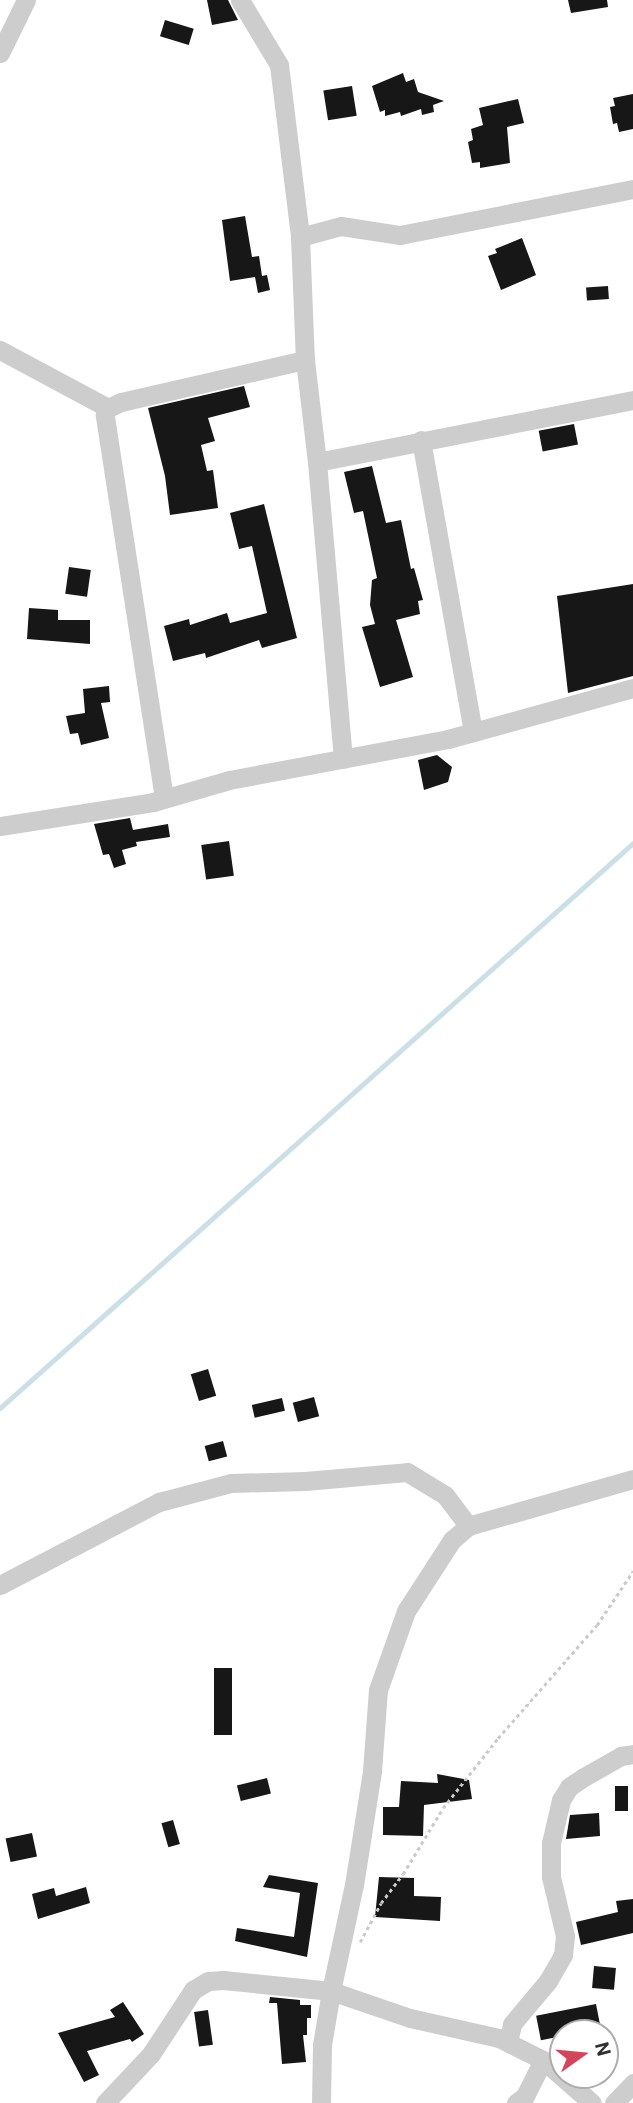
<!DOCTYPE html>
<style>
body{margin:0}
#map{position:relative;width:633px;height:2103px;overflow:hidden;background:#fff;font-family:Roboto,sans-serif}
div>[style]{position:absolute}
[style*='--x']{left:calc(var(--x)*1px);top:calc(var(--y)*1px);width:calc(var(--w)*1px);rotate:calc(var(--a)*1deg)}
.stream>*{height:5px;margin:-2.5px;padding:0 2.5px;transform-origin:2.5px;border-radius:2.5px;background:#cbdfe7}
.building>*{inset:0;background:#171717;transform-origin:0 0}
.path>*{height:2.5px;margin-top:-1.25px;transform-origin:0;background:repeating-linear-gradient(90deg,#cacaca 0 3.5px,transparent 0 7px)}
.minor>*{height:19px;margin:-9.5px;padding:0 9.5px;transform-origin:9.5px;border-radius:9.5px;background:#cdcdcd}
span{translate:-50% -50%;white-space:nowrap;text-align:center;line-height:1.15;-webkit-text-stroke:7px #fff;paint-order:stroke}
.north{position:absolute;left:549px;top:2019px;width:70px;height:70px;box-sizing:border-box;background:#fff;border:2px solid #acacac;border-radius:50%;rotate:75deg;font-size:19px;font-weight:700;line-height:28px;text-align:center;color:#303030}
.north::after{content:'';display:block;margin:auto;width:24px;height:32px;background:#d44559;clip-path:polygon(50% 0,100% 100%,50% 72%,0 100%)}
</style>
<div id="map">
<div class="stream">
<i style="--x:0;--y:1408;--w:848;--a:-41.75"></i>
</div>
<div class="building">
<i style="clip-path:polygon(207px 0,228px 0,238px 20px,212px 25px)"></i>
<i style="clip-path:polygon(568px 0,607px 0,608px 7px,571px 13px)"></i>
<i style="left:165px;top:20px;width:30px;height:17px;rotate:17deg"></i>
<i style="clip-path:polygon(403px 73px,406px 82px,414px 79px,418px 92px,444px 101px,433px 105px,434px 112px,422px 115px,421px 109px,401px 116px,400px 112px,385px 116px,385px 110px,380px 112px,372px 86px)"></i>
<i style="left:352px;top:86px;width:30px;height:29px;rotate:81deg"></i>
<i style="clip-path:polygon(633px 94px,633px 129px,619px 132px,617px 123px,613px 124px,610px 107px,615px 106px,613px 98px)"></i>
<i style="clip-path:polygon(518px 99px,524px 123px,507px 127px,510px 163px,480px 168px,480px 162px,472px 163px,468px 142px,473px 140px,471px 129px,483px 125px,479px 108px)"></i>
<i style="clip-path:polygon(245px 216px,252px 257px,259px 256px,262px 276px,267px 275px,270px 290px,258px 293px,255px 277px,230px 281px,222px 220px)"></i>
<i style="clip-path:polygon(522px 238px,536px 275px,501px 290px,488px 256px,497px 253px,495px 249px)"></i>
<i style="left:608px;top:286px;width:13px;height:22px;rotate:86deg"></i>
<i style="clip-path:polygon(244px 386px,250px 407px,208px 418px,215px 441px,201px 445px,207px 471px,213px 470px,218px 508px,170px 515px,165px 476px,148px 408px)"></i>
<i style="left:574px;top:424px;width:21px;height:36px;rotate:79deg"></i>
<i style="clip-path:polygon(372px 466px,386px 523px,401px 520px,411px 569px,414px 568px,423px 600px,418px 601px,420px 614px,396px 620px,413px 677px,380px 687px,362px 627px,375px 624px,370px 605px,372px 580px,377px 578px,363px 511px,354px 513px,344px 472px)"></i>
<i style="clip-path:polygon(264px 504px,297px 638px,262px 648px,259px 640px,206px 658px,205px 653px,173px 661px,164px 626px,189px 619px,190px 625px,227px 613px,230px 623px,267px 613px,252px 546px,239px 549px,230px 513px)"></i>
<i style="left:69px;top:567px;width:22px;height:27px;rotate:8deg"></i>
<i style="clip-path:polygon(633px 584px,633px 676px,568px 693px,557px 596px)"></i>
<i style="clip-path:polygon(29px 608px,58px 610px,58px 620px,90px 620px,90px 644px,27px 639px)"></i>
<i style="clip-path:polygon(109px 686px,110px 702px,101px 703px,109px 738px,81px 745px,78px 733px,70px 734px,66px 716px,85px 713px,83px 689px)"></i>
<i style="clip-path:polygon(437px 755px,452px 767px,448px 782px,424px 790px,418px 760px)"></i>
<i style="clip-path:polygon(130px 818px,133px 830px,168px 824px,170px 837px,136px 842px,137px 846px,122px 850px,126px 864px,114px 868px,109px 854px,103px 855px,94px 824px)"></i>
<i style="left:229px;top:841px;width:35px;height:28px;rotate:82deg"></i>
<i style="left:208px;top:1369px;width:28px;height:18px;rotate:73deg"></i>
<i style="left:314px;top:1397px;width:20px;height:22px;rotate:75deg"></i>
<i style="left:282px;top:1398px;width:13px;height:31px;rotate:77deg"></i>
<i style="left:223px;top:1441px;width:16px;height:19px;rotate:75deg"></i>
<i style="left:214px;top:1668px;width:18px;height:67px"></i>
<i style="clip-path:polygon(437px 1774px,469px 1780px,472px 1799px,424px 1805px,423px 1836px,383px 1835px,383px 1807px,399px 1807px,401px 1781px,438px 1783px)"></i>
<i style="left:267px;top:1778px;width:16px;height:31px;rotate:76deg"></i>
<i style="left:615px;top:1786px;width:13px;height:25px"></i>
<i style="clip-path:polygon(599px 1813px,600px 1836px,566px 1839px,570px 1815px)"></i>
<i style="left:173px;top:1820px;width:25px;height:12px;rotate:74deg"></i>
<i style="left:32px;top:1833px;width:24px;height:27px;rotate:78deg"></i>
<i style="clip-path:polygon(269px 1875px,318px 1883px,307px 1957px,235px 1941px,237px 1928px,294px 1937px,300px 1893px,263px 1887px)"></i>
<i style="clip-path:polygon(379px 1877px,414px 1878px,414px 1896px,441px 1897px,440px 1921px,375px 1917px)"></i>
<i style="clip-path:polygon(86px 1887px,90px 1903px,38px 1919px,32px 1894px,54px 1888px,56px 1896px)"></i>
<i style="clip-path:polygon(633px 1899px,633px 1933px,581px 1945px,576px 1922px,618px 1912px,616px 1901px)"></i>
<i style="left:594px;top:1966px;width:22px;height:22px;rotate:5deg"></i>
<i style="clip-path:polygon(270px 1997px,300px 2000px,300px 2005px,311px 2005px,311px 2018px,307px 2018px,307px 2035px,303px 2035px,306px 2062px,282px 2064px,277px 2003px,269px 2003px)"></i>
<i style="clip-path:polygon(123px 2002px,144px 2034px,132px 2042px,130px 2039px,87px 2051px,99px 2075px,84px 2082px,58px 2033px,115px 2017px,110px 2010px)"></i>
<i style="left:596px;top:2004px;width:25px;height:61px;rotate:79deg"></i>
<i style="left:208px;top:2010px;width:35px;height:14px;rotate:82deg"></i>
</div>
<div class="path">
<i style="--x:360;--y:1942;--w:44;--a:-61.7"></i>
<i style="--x:381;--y:1903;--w:36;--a:-53"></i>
<i style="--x:403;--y:1874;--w:77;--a:-58.8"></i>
<i style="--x:443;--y:1808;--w:89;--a:-51.8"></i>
<i style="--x:498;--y:1738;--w:150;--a:-48.8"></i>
<i style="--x:597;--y:1625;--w:65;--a:-56.3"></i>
</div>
<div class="minor">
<i style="--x:240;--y:0;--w:76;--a:59"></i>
<i style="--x:279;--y:65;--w:173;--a:83"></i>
<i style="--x:300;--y:237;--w:123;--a:87.7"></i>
<i style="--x:305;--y:360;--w:103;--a:83.3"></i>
<i style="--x:317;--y:462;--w:298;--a:85"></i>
<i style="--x:0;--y:53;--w:59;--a:-63.9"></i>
<i style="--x:300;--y:237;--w:42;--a:-15"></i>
<i style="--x:341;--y:226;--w:60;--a:8.7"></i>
<i style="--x:400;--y:235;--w:237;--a:-11.2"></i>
<i style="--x:0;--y:350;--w:123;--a:28.2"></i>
<i style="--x:421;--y:440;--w:296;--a:79.9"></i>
<i style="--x:317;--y:462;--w:322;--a:-11.1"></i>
<i style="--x:164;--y:798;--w:388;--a:-98.8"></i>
<i style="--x:105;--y:415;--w:8;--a:-67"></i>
<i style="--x:108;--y:408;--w:14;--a:-25"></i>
<i style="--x:121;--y:402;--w:189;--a:-12.9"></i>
<i style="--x:0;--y:826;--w:155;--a:-8.9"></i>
<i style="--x:153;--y:802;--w:79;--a:-16.1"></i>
<i style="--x:229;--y:780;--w:223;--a:-10.6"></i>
<i style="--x:448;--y:739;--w:192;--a:-15.4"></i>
<i style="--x:0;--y:1585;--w:179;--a:-27.6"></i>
<i style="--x:159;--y:1502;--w:74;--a:-14.8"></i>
<i style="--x:231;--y:1483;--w:74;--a:-1.5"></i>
<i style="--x:305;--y:1481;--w:102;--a:-5"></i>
<i style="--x:407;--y:1472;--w:44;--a:31.2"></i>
<i style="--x:445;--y:1495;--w:39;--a:53"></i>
<i style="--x:508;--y:2042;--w:18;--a:-77"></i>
<i style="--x:512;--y:2024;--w:56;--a:-50.1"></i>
<i style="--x:548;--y:1981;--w:30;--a:-60"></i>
<i style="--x:563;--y:1955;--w:19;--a:-84"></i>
<i style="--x:565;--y:1936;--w:61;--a:-103.3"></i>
<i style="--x:551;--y:1877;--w:34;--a:-90"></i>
<i style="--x:551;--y:1843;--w:44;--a:-76.9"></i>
<i style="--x:561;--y:1800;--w:15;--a:-58"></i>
<i style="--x:569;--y:1787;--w:18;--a:-34"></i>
<i style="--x:584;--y:1777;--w:43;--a:-29.6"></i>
<i style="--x:621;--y:1756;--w:12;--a:-9"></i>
<i style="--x:105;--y:2103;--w:67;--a:-46.8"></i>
<i style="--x:151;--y:2054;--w:77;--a:-56.7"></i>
<i style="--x:193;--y:1990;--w:17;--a:-31"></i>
<i style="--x:208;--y:1981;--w:15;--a:-4"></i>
<i style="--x:223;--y:1980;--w:109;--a:5.8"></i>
<i style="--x:331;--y:1991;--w:83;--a:18.9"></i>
<i style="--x:410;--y:2018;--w:91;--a:12.7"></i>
<i style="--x:499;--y:2038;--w:49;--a:26.6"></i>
<i style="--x:543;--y:2060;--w:65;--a:41.3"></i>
<i style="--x:321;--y:2103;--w:58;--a:-89"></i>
<i style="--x:322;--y:2045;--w:55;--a:-80.5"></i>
<i style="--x:331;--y:1991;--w:108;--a:-77.8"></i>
<i style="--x:354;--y:1885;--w:115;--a:-81"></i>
<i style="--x:372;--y:1771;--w:81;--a:-85.8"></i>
<i style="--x:378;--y:1690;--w:84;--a:-70.5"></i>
<i style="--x:406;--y:1611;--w:85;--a:-57.1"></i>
<i style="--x:452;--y:1540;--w:21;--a:-41"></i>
<i style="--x:468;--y:1526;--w:172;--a:-15.9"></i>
<i style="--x:516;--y:2103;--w:11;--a:-38"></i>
<i style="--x:525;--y:2096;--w:40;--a:-63.4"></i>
<i style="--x:614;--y:2103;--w:28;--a:-46"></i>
</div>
<div class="north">N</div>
</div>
